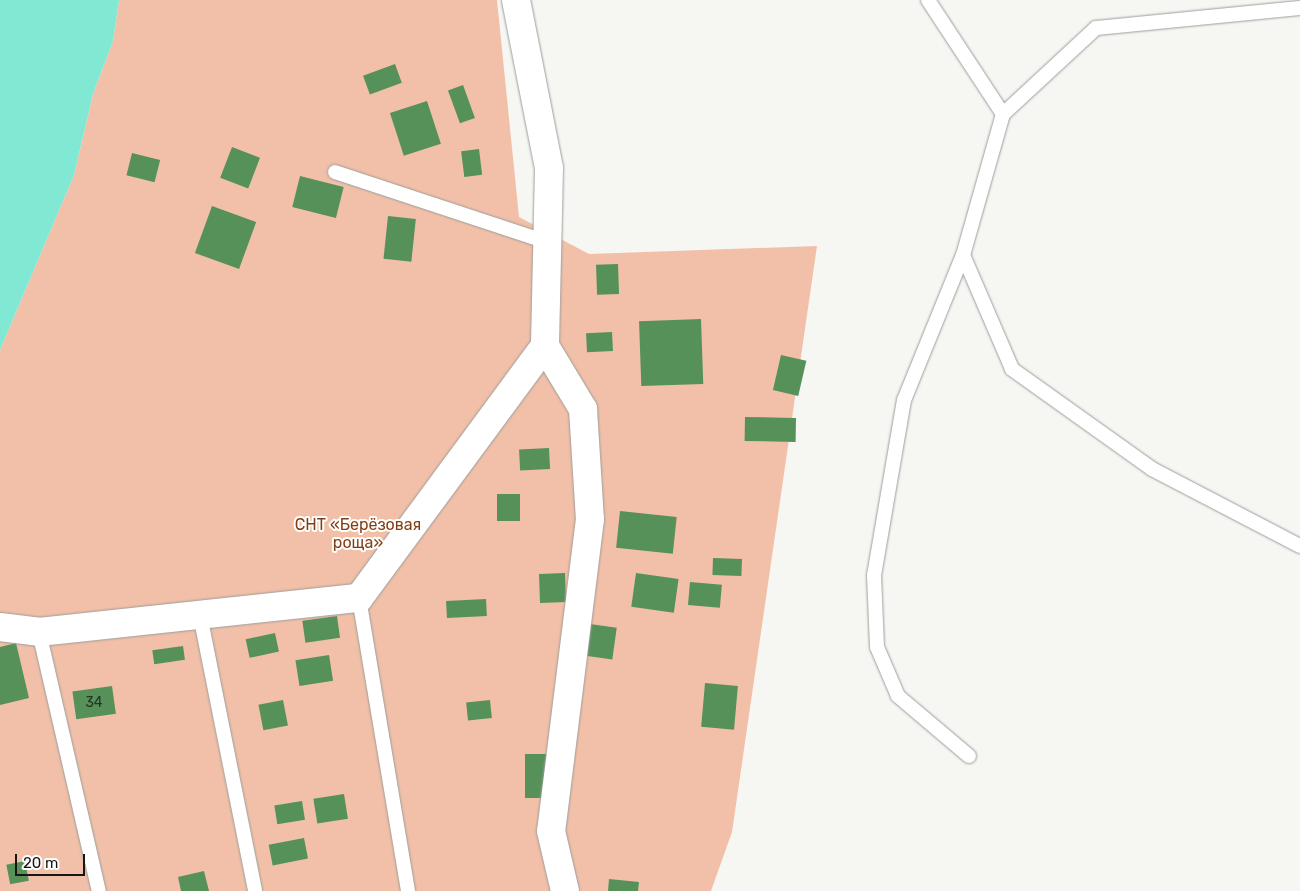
<!DOCTYPE html>
<meta charset="utf-8">
<style>
body{margin:0}
#map{position:relative;width:1300px;height:891px;overflow:hidden;background:#f6f6f3;font-family:Rubik,sans-serif}
div>[style]{position:absolute}
[style*='--x']{left:calc(var(--x)*1px);top:calc(var(--y)*1px);width:calc(var(--w)*1px);rotate:calc(var(--a)*1deg)}
.green>*{inset:0;background:#f2c0a8}
.water>*{inset:0;background:#81e9d3}
.building>*{inset:0;background:#569159;transform-origin:0 0}
.roads{filter:drop-shadow(0 0 1px #9d9d9b) drop-shadow(0 0 1px #9d9d9b)}
.lane>*{height:14px;margin:-7px;padding:0 7px;transform-origin:7px;border-radius:7px;background:#fff}
.street>*{height:28px;margin:-14px;padding:0 14px;transform-origin:14px;border-radius:14px;background:#fff}
span{translate:-50% -50%;white-space:nowrap;text-align:center;line-height:1.15;-webkit-text-stroke:4px #fffffe;paint-order:stroke}
.number-label{font-size:14px;color:#263526}
.number-label span{-webkit-text-stroke-width:0}
.park-label{font-size:16px;color:#833e17}
.scale{position:absolute;left:15px;top:854px;width:70px;height:22px;box-sizing:border-box;border:2px solid #161615;border-top:0;padding-left:6px;font-size:15px;line-height:18px;white-space:nowrap;color:#161615;-webkit-text-stroke:4px #fffffe;paint-order:stroke}
</style>
<div id="map">
<div class="green">
<i style="clip-path:polygon(119px 0,497px 0,519px 217px,589px 254px,817px 246px,732px 832px,711px 891px,0 891px,0 350px,74px 175px,93px 94px,113px 41px)"></i>
</div>
<div class="water">
<i style="clip-path:polygon(0 0,119px 0,113px 41px,93px 94px,74px 175px,0 350px)"></i>
</div>
<div class="building">
<i style="left:395px;top:64px;width:20px;height:34px;rotate:70deg"></i>
<i style="left:463px;top:85px;width:35px;height:16px;rotate:70deg"></i>
<i style="left:427px;top:101px;width:45px;height:39px;rotate:72deg"></i>
<i style="left:232px;top:147px;width:30px;height:33px;rotate:21deg"></i>
<i style="left:479px;top:149px;width:26px;height:18px;rotate:83deg"></i>
<i style="left:132px;top:153px;width:29px;height:23px;rotate:14deg"></i>
<i style="left:300px;top:176px;width:45px;height:32px;rotate:14deg"></i>
<i style="left:212px;top:206px;width:47px;height:50px;rotate:20deg"></i>
<i style="left:388px;top:216px;width:28px;height:43px;rotate:6deg"></i>
<i style="left:618px;top:264px;width:30px;height:22px;rotate:88deg"></i>
<i style="left:701px;top:319px;width:65px;height:62px;rotate:88deg"></i>
<i style="left:612px;top:332px;width:19px;height:26px;rotate:87deg"></i>
<i style="left:781px;top:355px;width:26px;height:36px;rotate:13deg"></i>
<i style="left:745px;top:417px;width:51px;height:24px;rotate:1deg"></i>
<i style="left:549px;top:448px;width:21px;height:30px;rotate:87deg"></i>
<i style="left:497px;top:494px;width:23px;height:27px"></i>
<i style="left:620px;top:511px;width:57px;height:37px;rotate:6deg"></i>
<i style="left:713px;top:558px;width:29px;height:17px;rotate:2deg"></i>
<i style="left:565px;top:573px;width:29px;height:26px;rotate:88deg"></i>
<i style="left:636px;top:573px;width:43px;height:34px;rotate:8deg"></i>
<i style="left:690px;top:582px;width:32px;height:23px;rotate:5deg"></i>
<i style="left:486px;top:599px;width:17px;height:40px;rotate:87deg"></i>
<i style="left:337px;top:616px;width:22px;height:35px;rotate:82deg"></i>
<i style="left:590px;top:624px;width:27px;height:32px;rotate:8deg"></i>
<i style="left:275px;top:633px;width:19px;height:30px;rotate:78deg"></i>
<i style="clip-path:polygon(16px 643px,29px 698px,0 705px,0 647px)"></i>
<i style="left:183px;top:646px;width:14px;height:31px;rotate:82deg"></i>
<i style="left:329px;top:655px;width:26px;height:34px;rotate:81deg"></i>
<i style="left:705px;top:683px;width:33px;height:44px;rotate:5deg"></i>
<i style="left:112px;top:686px;width:28px;height:40px;rotate:82deg"></i>
<i style="left:283px;top:700px;width:26px;height:25px;rotate:79deg"></i>
<i style="left:490px;top:700px;width:18px;height:24px;rotate:84deg"></i>
<i style="left:525px;top:754px;width:23px;height:44px"></i>
<i style="left:344px;top:794px;width:25px;height:31px;rotate:81deg"></i>
<i style="left:302px;top:801px;width:19px;height:28px;rotate:81deg"></i>
<i style="left:304px;top:838px;width:21px;height:36px;rotate:79deg"></i>
<i style="left:25px;top:861px;width:20px;height:19px;rotate:79deg"></i>
<i style="clip-path:polygon(204px 871px,209px 891px,181px 891px,178px 877px)"></i>
<i style="clip-path:polygon(609px 879px,639px 882px,638px 891px,608px 891px)"></i>
</div>
<div class="roads">
<div class="lane">
<i style="--x:928;--y:0;--w:136;--a:56.7"></i>
<i style="--x:1300;--y:8;--w:205;--a:174.4"></i>
<i style="--x:1096;--y:28;--w:127;--a:137.2"></i>
<i style="--x:1003;--y:114;--w:147;--a:105.8"></i>
<i style="--x:963;--y:255;--w:124;--a:66.7"></i>
<i style="--x:1012;--y:369;--w:172;--a:35.5"></i>
<i style="--x:1152;--y:469;--w:167;--a:27.5"></i>
<i style="--x:335;--y:172;--w:223;--a:18.3"></i>
<i style="--x:963;--y:255;--w:157;--a:112.1"></i>
<i style="--x:904;--y:400;--w:178;--a:99.7"></i>
<i style="--x:874;--y:575;--w:72;--a:87.6"></i>
<i style="--x:877;--y:647;--w:53;--a:66.8"></i>
<i style="--x:898;--y:696;--w:93;--a:40.2"></i>
<i style="--x:359;--y:598;--w:297;--a:80.5"></i>
<i style="--x:200;--y:615;--w:281;--a:78.7"></i>
<i style="--x:39;--y:632;--w:266;--a:77"></i>
</div>
<div class="street">
<i style="--x:516;--y:0;--w:171;--a:78.9"></i>
<i style="--x:549;--y:168;--w:178;--a:91.3"></i>
<i style="--x:545;--y:346;--w:74;--a:58.9"></i>
<i style="--x:583;--y:409;--w:110;--a:86.4"></i>
<i style="--x:590;--y:519;--w:314;--a:97.1"></i>
<i style="--x:551;--y:831;--w:62;--a:76.9"></i>
<i style="--x:0;--y:627;--w:39;--a:7"></i>
<i style="--x:39;--y:632;--w:322;--a:-6.1"></i>
<i style="--x:359;--y:598;--w:313;--a:-53.6"></i>
</div>
</div>
<div class="number-label">
<span style="left:94px;top:703px">34</span>
</div>
<div class="park-label">
<span style="left:358px;top:534px">СНТ «Берёзовая<br>роща»</span>
</div>
<div class="scale">20 m</div>
</div>
